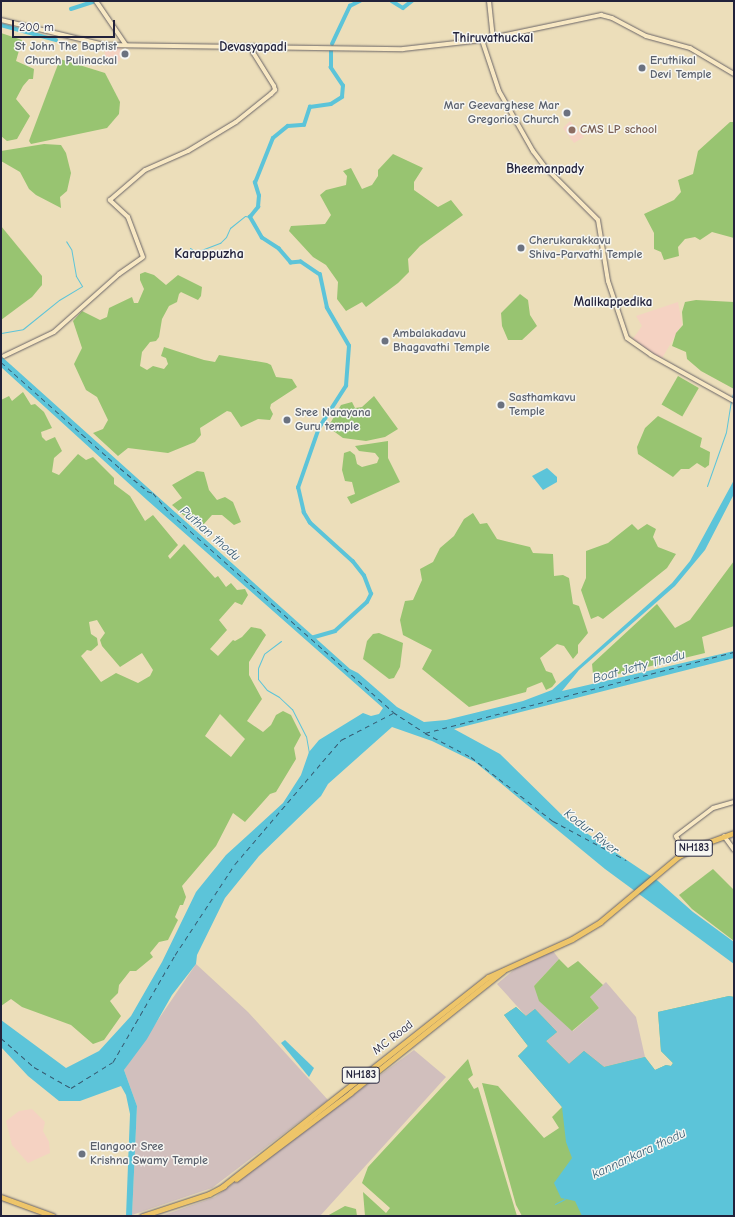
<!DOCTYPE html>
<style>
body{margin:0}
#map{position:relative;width:735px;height:1217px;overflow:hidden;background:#ecdeba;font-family:"Comic Neue",sans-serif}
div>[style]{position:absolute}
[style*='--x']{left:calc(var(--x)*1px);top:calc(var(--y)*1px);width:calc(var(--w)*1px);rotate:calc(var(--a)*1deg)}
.built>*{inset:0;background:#f5d2c2}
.industrial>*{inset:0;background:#d1bfbd}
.green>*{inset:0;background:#98c471;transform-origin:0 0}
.water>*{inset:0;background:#5cc4d9}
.stream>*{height:1px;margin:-0.5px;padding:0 0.5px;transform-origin:0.5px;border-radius:0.5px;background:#5cc4d9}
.canal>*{height:3.5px;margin:-1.75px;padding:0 1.75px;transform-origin:1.75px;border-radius:1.75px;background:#5cc4d9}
.ferry>*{height:1px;margin-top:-0.5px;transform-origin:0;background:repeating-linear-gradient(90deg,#365b72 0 5px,transparent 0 9px)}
.roads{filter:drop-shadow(0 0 1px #696467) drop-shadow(0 0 1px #696467)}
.secondary>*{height:4px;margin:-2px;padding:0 2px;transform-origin:2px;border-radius:2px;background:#f8e8c3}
.highway>*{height:5px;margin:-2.5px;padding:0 2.5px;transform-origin:2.5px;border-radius:2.5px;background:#eec569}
.dots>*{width:11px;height:11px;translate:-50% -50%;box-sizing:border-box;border:2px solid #f6f6f2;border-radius:50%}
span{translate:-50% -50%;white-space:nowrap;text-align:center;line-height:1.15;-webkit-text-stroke:3px #f6f6f2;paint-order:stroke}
.shield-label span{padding:1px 3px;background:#f6f6f2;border:1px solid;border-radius:3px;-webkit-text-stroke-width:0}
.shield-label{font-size:11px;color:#22223b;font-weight:700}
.worship-label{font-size:12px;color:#5b616d;font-weight:700}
.right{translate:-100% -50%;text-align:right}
.left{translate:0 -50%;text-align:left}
.education-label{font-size:12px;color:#785e54;font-weight:700}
.street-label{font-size:12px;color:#22223b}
.neighbourhood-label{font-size:13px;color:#22223b;font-weight:700}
.water-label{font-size:13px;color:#365b72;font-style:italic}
.quarter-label{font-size:14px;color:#22223b;font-weight:700}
.frame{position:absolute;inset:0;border:2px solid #22223b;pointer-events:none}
.scale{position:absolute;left:12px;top:20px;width:103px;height:18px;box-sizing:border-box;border:2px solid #22223b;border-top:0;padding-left:5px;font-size:12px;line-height:14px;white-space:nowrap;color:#22223b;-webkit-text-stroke:3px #f6f6f2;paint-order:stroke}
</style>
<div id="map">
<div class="built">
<i style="clip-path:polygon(104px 47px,121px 47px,120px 61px,112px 64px,106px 62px)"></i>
<i style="clip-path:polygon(570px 121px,584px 137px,574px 143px,563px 128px)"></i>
<i style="clip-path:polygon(678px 302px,682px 324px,661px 360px,632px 340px,642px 326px,636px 316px)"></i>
<i style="clip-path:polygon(32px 1109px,45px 1122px,43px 1131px,49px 1142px,50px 1153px,28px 1163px,12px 1145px,6px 1121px,19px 1111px)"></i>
</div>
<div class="industrial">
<i style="clip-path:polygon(553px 951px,559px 959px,534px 986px,573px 1031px,599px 1008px,590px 997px,606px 982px,636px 1017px,645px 1057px,604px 1067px,569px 1065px,546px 1041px,557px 1032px,526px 1016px,497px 984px,523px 962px)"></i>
<i style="clip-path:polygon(196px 964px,248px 1012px,328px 1100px,212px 1188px,132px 1215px,137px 1106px,124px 1070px)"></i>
<i style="clip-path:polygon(414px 1050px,446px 1077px,320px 1216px,161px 1216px,215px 1197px)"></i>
</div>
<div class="green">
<i style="clip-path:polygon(1px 33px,22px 40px,16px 61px,34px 69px,33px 79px,29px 79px,23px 86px,16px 99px,30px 116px,17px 139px,7px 141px,1px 136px)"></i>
<i style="clip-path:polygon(60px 59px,105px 73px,120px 102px,119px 114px,107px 128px,31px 144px,29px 141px)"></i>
<i style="clip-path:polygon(730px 122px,734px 122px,734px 238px,712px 232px,700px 240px,695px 237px,685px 239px,678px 247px,679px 256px,664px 260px,661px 252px,654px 249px,654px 233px,644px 214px,674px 200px,681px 192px,678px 180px,693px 174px,698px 151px)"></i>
<i style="clip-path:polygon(44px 144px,61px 145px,66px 153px,71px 173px,67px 191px,60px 197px,61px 208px,36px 195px,29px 189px,20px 172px,1px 161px,1px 151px)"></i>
<i style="clip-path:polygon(393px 154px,423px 168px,414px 182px,414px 190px,438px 207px,451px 200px,463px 215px,420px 246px,408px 259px,409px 272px,398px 283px,366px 307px,362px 302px,346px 311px,337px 299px,338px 282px,326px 265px,313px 257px,289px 231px,291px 226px,325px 224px,331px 215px,320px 195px,326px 190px,346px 185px,347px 176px,343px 171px,351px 168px,362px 189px,372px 185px,378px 176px,378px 170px)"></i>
<i style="clip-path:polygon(1px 226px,42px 276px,42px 285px,32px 297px,1px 320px)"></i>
<i style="clip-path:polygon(145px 272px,154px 275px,166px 285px,178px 275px,202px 287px,201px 296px,198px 300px,181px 292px,179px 294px,177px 302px,169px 306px,162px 319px,159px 337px,156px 341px,150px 342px,142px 352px,140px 366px,147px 370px,153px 366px,164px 369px,168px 364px,166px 358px,161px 356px,164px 347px,204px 360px,215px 362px,219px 355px,267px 363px,271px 365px,276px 377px,292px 379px,297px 387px,271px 404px,270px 408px,273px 414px,270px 420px,258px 419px,241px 427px,231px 412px,227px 411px,200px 428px,201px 435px,195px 442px,168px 453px,128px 448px,118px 456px,93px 433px,103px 429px,108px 420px,97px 397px,86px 390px,74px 364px,82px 348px,73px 321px,82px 311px,100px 320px,107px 317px,109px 308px,132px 297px,134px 303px,138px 303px,144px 289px,140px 280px,140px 274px)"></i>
<i style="clip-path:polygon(520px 294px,528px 300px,530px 315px,537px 326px,522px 340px,508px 340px,502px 326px,501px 313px)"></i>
<i style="clip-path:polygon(696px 300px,734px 302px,734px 389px,701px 371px,687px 359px,686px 352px,672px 346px,676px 333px,683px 325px,682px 312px,685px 302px)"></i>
<i style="left:678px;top:376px;width:24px;height:33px;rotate:30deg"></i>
<i style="clip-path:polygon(evenodd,23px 392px,31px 405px,35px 404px,44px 412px,52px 428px,41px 432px,42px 437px,46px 441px,55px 437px,62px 451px,54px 458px,52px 472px,59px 475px,78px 454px,86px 460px,93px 457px,114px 478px,114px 484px,130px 496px,145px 521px,153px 515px,178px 545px,168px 556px,170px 559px,184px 544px,215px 578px,218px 576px,226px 587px,231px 583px,237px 590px,245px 589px,248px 595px,242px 605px,235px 602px,219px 620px,227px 630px,210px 649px,218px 656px,233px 640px,235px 641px,242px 637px,251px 627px,261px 629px,266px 635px,249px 662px,249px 675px,262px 699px,247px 721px,263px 732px,271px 725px,276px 715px,283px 711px,291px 715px,301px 735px,294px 748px,296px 759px,276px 792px,270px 794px,245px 822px,233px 813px,216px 846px,182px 886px,186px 897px,183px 905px,180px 905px,175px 917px,178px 920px,168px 940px,159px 942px,150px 953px,153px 957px,136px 971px,130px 971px,119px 985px,118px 993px,110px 1001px,121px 1016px,104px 1040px,93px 1044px,71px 1025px,22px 1007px,11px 999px,1px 1006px,1px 400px,9px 396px,12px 401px,23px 392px,97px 620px,105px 633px,100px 640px,102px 646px,120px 667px,142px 653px,153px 670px,150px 676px,138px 683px,116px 673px,101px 682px,81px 656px,87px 650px,91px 651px,98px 645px,97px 638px,91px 634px,89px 622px,97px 620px,23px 392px,220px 714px,245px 739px,231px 757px,205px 736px,220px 714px)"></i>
<i style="clip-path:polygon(374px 396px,398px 429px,385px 437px,366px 441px,343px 438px,328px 427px,341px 405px,352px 402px,355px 408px,362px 407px)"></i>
<i style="clip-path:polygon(658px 416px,702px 438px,700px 447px,710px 452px,709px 465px,705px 468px,697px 463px,689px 469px,681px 469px,673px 477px,638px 454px,637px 447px,645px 428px)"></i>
<i style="clip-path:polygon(388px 441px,388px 458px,400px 482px,351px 504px,347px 497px,355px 494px,352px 482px,345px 481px,342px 470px,344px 453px,350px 451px,355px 455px,357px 464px,362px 467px,377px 463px,379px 458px,375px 453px,359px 451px,355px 446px)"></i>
<i style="clip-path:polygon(197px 471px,204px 472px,209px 490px,217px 500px,225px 497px,233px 502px,241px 522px,234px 525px,222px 515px,212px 515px,203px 525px,196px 526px,172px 505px,182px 498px,172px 485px)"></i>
<i style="clip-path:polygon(473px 513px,480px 524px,487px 523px,497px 539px,530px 547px,533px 553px,553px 554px,554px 576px,563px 575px,569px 578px,573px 604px,579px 606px,588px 633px,578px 645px,578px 653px,573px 659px,564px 646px,557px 644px,540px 658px,546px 671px,552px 673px,556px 682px,552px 687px,546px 690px,542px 682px,527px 688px,526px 692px,469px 707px,422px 669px,432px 650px,403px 635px,400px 620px,405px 601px,413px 600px,422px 580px,420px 569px,433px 562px,440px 548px,454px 536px,464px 519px)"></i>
<i style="clip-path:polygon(632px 524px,638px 530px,647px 524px,656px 529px,653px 537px,658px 547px,676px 554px,667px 568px,603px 619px,598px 616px,591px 619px,581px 590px,586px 578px,586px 551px,608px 543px)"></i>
<i style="clip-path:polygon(734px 561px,734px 626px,702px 637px,705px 653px,618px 674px,614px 668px,600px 676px,593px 674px,592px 664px,657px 604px,675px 628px,690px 620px)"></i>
<i style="clip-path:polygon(379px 633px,403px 643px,400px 667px,394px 678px,389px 679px,363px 659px,367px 641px,373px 634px)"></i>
<i style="clip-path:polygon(713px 869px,734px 890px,734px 941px,692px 909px,679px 895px)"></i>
<i style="clip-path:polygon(559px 959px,568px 968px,578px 961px,603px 985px,590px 997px,599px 1008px,572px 1031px,539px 1001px,534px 986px)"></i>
<i style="clip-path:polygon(729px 996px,734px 997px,734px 1216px,522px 1216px,516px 1205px,482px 1083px,498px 1086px,544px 1138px,559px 1128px,552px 1117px,562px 1107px,518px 1056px,528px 1046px,504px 1015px,516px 1007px,526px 1016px,535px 1009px,557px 1032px,546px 1041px,569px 1064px,584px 1051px,604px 1067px,645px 1057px,655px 1070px,666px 1065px,671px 1066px,673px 1063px,661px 1051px,658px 1012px)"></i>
<i style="clip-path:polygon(468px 1059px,473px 1075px,468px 1079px,474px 1089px,478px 1087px,517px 1216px,365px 1216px,363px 1192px,386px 1213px,390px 1208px,362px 1183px,368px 1167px)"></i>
<i style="clip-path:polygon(345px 1206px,356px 1209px,357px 1216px,327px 1216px)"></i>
</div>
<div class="water">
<i style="clip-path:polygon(1px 356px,350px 669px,358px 673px,397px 707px,424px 722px,446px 720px,523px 701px,552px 690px,672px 583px,690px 561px,734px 480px,734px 494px,705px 550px,675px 586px,579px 670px,562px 691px,734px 651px,734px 658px,454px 729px,500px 754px,567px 820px,658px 881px,693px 912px,734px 942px,734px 964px,605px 869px,475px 762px,432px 741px,392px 727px,328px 784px,321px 796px,259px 856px,225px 898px,197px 955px,196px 964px,172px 995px,147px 1039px,124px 1070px,137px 1106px,132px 1216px,126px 1216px,130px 1114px,126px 1095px,121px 1086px,80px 1101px,59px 1101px,28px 1076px,1px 1047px,1px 1020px,66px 1068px,99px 1051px,131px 1016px,162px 962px,196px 892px,226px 855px,283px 803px,301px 775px,309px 752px,319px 740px,363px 713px,371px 716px,379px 714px,383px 708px,147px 500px,1px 367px)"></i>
<i style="clip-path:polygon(547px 468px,557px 477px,557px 482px,543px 490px,532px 476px)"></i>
<i style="clip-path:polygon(729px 996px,734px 997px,734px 1216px,582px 1216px,575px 1201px,561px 1198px,554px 1183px,572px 1158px,566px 1142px,562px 1107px,518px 1056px,528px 1046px,504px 1015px,516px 1007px,526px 1016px,535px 1009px,557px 1032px,546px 1041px,569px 1064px,584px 1051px,604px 1067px,645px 1057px,655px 1070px,666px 1065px,671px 1066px,673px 1063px,661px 1051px,658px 1012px)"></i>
<i style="clip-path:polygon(285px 1040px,314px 1068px,309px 1077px,281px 1043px)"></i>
</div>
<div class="stream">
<i style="--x:190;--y:248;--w:7;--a:34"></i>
<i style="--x:196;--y:252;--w:26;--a:-21"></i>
<i style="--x:220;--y:243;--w:8;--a:-45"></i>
<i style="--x:226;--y:237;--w:10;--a:-66"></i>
<i style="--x:230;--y:228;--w:19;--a:-39"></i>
<i style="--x:245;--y:216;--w:5;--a:11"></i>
<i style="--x:1;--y:333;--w:22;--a:-10"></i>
<i style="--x:23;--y:329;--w:46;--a:-38.9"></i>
<i style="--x:59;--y:300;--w:27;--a:-31"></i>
<i style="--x:82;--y:286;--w:12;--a:-121"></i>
<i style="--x:76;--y:276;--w:27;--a:-100"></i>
<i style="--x:71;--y:249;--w:9;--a:-122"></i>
<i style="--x:732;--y:397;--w:7;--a:-74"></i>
<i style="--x:707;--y:486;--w:57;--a:-70.6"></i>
<i style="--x:726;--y:432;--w:32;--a:-81"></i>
<i style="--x:281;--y:641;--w:21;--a:143"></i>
<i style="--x:264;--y:654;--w:15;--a:113"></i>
<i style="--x:258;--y:668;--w:11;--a:90"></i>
<i style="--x:258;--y:679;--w:14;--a:51"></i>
<i style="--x:267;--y:690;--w:14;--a:30"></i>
<i style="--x:279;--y:697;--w:18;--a:43"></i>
<i style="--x:292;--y:709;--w:30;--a:63"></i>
<i style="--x:306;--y:736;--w:17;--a:80"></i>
<i style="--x:555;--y:1204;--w:11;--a:-27"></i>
</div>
<div class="canal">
<i style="--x:392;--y:1;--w:13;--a:32"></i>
<i style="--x:403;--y:8;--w:11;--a:-38"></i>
<i style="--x:71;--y:9;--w:23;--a:-18"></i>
<i style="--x:1;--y:25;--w:57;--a:15.3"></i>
<i style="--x:332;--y:44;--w:42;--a:-64.7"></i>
<i style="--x:350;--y:6;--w:11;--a:-27"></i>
<i style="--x:311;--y:638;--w:25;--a:-16"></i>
<i style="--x:335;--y:631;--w:43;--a:-42.2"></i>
<i style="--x:367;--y:602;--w:9;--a:-63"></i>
<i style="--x:371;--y:594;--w:19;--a:-111"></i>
<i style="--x:364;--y:576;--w:18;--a:-128"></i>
<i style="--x:353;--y:562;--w:58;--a:-137.8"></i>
<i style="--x:310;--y:523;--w:12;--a:-121"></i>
<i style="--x:304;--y:513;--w:26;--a:-103"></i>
<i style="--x:298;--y:488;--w:64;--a:-70.7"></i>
<i style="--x:319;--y:428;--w:50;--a:-57.3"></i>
<i style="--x:346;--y:386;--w:40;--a:-85.7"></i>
<i style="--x:349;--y:346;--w:44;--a:-120.1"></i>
<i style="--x:327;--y:308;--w:34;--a:-102"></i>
<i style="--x:320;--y:275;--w:23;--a:-146"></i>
<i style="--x:301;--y:262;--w:10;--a:174"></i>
<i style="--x:291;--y:263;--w:18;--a:-131"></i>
<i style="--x:279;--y:249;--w:20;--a:-147"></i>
<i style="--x:262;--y:238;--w:24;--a:-120"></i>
<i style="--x:250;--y:217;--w:13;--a:-51"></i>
<i style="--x:258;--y:207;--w:11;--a:-85"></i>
<i style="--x:259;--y:196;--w:14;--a:-107"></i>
<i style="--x:255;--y:183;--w:48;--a:-68.2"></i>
<i style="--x:273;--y:138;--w:19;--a:-39"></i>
<i style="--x:288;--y:126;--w:16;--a:-4"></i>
<i style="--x:304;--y:125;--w:19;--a:-72"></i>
<i style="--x:310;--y:107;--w:21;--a:-8"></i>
<i style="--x:331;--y:104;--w:13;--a:-32"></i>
<i style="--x:342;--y:97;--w:11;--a:-85"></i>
<i style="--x:343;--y:86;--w:22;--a:-124"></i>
<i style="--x:331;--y:68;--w:18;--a:-90"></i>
</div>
<div class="ferry">
<i style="--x:1;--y:362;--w:159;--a:41.7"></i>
<i style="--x:120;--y:468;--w:35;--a:40"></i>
<i style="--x:147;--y:491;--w:6;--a:18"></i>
<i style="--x:153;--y:493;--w:26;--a:50"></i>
<i style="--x:170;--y:513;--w:299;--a:41.7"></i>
<i style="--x:393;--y:712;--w:38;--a:33"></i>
<i style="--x:425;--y:733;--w:52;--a:27.6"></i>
<i style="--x:471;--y:757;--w:104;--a:38"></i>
<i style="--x:553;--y:821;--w:83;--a:28.1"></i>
<i style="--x:425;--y:733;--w:319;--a:-14.7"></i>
<i style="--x:1;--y:1038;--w:44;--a:41.3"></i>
<i style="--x:34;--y:1067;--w:43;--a:29.6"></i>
<i style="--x:71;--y:1088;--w:49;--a:-31.8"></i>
<i style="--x:113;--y:1062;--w:124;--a:-59.9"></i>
<i style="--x:175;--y:955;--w:109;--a:-56.6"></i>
<i style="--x:235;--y:864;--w:163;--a:-49.5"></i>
<i style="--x:341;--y:740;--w:59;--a:-27.4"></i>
</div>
<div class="roads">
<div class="secondary">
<i style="--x:96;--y:1;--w:53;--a:55.7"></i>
<i style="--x:489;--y:1;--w:36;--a:84"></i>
<i style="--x:1;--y:20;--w:106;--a:13.6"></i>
<i style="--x:104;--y:45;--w:299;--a:0.8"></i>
<i style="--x:403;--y:49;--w:80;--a:-6.5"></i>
<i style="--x:482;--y:40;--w:122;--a:-11.9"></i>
<i style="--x:601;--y:15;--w:11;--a:15"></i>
<i style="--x:612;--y:18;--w:38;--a:28"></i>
<i style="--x:646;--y:36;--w:46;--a:15.3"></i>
<i style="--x:690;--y:48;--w:51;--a:30.6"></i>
<i style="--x:482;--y:40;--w:54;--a:71.6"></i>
<i style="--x:499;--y:91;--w:69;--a:60.5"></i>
<i style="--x:533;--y:151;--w:20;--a:53"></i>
<i style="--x:545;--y:167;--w:75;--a:45"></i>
<i style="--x:598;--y:220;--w:62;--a:80.7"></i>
<i style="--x:608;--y:281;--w:60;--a:71.6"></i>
<i style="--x:627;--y:338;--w:29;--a:35"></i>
<i style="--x:651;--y:355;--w:95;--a:29"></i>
<i style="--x:4;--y:356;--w:55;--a:-25.6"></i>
<i style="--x:54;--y:332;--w:87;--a:-41.7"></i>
<i style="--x:119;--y:274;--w:29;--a:-35"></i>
<i style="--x:143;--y:257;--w:43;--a:-110.6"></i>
<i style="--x:128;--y:217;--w:25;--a:-137"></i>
<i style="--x:110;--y:200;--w:46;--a:-40.6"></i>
<i style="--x:145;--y:170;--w:47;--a:-23.8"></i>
<i style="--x:188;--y:151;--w:56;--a:-31.1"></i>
<i style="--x:236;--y:122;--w:45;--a:-38.7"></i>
<i style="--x:271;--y:94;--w:6;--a:-45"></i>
<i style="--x:275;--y:90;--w:4;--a:-104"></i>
<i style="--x:274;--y:86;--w:39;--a:-122"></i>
<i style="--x:253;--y:53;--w:7;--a:-90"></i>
<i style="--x:724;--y:836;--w:17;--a:54"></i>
<i style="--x:685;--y:853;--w:19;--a:-118"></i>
<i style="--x:676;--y:836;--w:46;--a:-37.1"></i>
<i style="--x:713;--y:808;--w:22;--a:-16"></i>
</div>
<div class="highway">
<i style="--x:236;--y:1179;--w:143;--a:-37"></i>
<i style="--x:350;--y:1093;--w:196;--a:-38.6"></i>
<i style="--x:222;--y:1187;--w:339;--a:-38.3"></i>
<i style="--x:488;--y:977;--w:92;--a:-24.3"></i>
<i style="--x:572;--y:939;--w:33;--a:-31"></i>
<i style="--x:600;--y:922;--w:103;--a:-39.9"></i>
<i style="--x:679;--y:856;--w:30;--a:-26"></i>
<i style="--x:706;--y:843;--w:30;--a:-20"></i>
<i style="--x:1;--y:1197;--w:55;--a:20.1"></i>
<i style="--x:142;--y:1216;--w:71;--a:-18.2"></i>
<i style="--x:209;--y:1194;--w:17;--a:-28"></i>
</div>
</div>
<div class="dots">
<i style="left:125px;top:54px;background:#6b7280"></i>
<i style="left:642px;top:68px;background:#6b7280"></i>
<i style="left:567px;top:113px;background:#6b7280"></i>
<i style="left:572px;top:130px;background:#8d6e63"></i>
<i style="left:521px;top:248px;background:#6b7280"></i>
<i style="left:385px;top:341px;background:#6b7280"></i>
<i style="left:501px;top:405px;background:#6b7280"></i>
<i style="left:287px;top:420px;background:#6b7280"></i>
<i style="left:82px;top:1154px;background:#6b7280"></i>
</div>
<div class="shield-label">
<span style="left:694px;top:848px">NH183</span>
<span style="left:361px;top:1075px">NH183</span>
</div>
<div class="worship-label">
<span class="right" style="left:117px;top:54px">St John The Baptist<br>Church Pulinackal</span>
<span class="left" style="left:650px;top:68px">Eruthikal<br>Devi Temple</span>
<span class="right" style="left:559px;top:113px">Mar Geevarghese Mar<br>Gregorios Church</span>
<span class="left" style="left:529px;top:248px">Cherukarakkavu<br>Shiva-Parvathi Temple</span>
<span class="left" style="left:393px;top:341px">Ambalakadavu<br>Bhagavathi Temple</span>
<span class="left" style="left:509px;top:405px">Sasthamkavu<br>Temple</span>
<span class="left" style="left:295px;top:420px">Sree Narayana<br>Guru temple</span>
<span class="left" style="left:90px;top:1154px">Elangoor Sree<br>Krishna Swamy Temple</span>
</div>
<div class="education-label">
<span class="left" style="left:580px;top:130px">CMS LP school</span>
</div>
<div class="street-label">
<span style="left:393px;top:1038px;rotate:-38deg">MC Road</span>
</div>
<div class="neighbourhood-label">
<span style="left:493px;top:38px">Thiruvathuckal</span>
<span style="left:253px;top:47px">Devasyapadi</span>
<span style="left:545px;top:169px">Bheemanpady</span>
<span style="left:613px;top:302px">Malikappedika</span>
</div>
<div class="water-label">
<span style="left:210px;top:534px;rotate:41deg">Puthan thodu</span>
<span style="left:639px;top:667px;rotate:-15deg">Boat Jetty Thodu</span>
<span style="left:591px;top:832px;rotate:38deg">Kodur River</span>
<span style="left:639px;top:1154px;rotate:-25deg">kannankara thodu</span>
</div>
<div class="quarter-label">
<span style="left:209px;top:254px">Karappuzha</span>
</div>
<div class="frame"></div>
<div class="scale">200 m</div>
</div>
